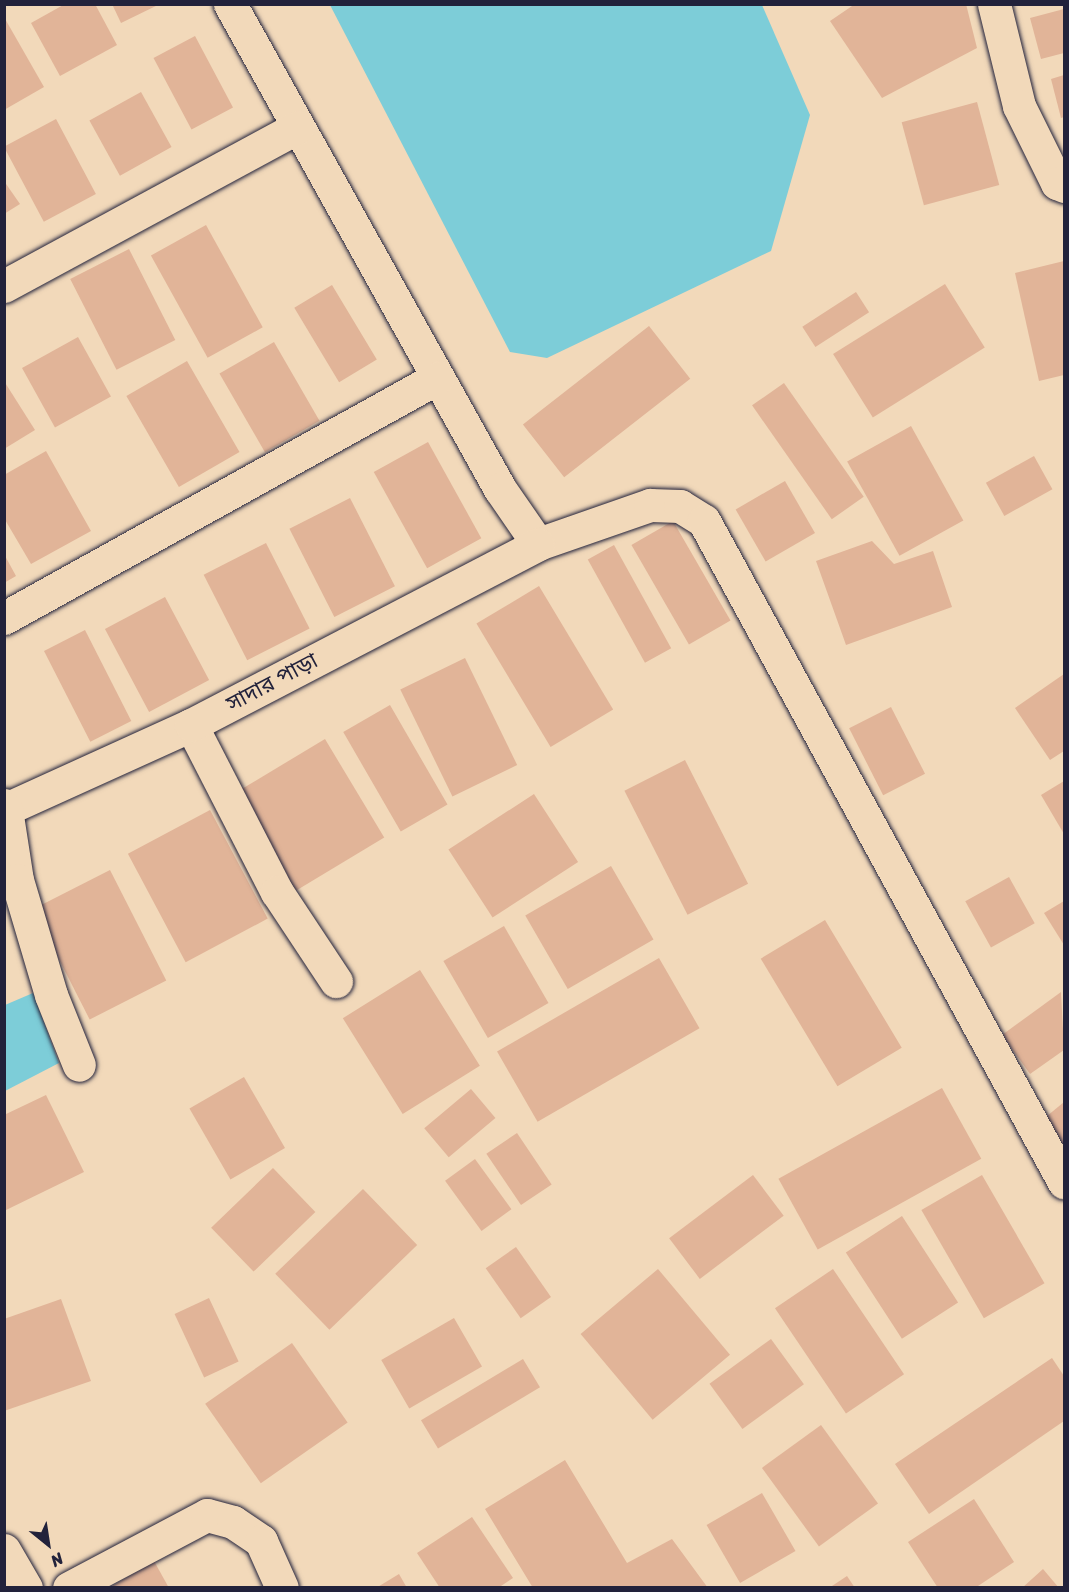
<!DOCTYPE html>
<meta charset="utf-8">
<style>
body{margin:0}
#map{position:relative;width:1069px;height:1592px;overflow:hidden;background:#f2d9ba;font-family:Sriracha,"Noto Sans Bengali",sans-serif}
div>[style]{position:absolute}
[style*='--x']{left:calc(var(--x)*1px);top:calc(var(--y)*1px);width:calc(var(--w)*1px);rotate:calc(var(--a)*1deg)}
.water>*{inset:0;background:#7dcdd8}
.building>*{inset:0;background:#e1b498;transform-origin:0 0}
.roads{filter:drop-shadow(0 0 2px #22223b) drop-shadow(0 0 2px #22223b)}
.street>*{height:33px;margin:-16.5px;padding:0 16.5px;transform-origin:16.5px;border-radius:16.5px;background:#f2d9ba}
span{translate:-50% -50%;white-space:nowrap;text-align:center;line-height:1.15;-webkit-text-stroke:4.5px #f2d9ba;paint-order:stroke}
.street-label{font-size:22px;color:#22223b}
.frame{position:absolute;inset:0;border:6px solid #22223b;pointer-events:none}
.north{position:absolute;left:18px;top:1514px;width:60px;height:60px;-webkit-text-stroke:4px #f2d9ba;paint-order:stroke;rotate:150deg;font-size:16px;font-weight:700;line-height:24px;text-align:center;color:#22223b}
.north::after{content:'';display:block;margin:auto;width:21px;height:27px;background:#22223b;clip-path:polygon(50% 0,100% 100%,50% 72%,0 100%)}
</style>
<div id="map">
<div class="water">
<i style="clip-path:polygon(330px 5px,762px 5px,810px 115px,771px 251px,547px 358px,510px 352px)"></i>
<i style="clip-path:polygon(33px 993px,59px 1063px,5px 1091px,5px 1005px)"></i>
</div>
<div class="building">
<i style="clip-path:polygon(65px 4px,95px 4px,117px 45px,60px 76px,31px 23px)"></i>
<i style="clip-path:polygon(112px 4px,160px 4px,121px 23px)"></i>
<i style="clip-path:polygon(855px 4px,966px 4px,977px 48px,882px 98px,830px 21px)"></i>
<i style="clip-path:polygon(1064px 9px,1064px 53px,1041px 59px,1030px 18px)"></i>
<i style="clip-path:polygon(4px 17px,44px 87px,4px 110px)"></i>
<i style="left:195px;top:36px;width:81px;height:47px;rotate:62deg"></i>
<i style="clip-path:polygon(1064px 75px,1064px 117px,1061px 118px,1051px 79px)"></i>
<i style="left:141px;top:92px;width:63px;height:59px;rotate:61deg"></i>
<i style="left:977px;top:102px;width:86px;height:78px;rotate:75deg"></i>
<i style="left:56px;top:119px;width:85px;height:59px;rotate:62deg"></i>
<i style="clip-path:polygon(4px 181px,20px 204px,4px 214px)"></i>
<i style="left:206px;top:225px;width:117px;height:63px;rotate:61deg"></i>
<i style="left:129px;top:249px;width:102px;height:66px;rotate:63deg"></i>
<i style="clip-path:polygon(1064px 261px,1064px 375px,1039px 381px,1015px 273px)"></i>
<i style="left:945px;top:284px;width:75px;height:132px;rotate:58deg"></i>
<i style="left:332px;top:285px;width:87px;height:44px;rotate:59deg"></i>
<i style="left:856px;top:292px;width:24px;height:64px;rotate:57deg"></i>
<i style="left:649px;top:326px;width:67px;height:160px;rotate:52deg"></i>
<i style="left:78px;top:337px;width:68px;height:64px;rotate:61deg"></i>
<i style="left:274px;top:342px;width:91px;height:63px;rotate:60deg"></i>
<i style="left:187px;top:361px;width:105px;height:70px;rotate:60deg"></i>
<i style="clip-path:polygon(4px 381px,35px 430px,4px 449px)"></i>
<i style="left:784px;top:383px;width:139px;height:39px;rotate:55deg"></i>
<i style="left:911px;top:426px;width:108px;height:73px;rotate:61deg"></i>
<i style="left:428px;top:442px;width:110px;height:62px;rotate:61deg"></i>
<i style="clip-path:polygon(46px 451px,91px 531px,31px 564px,4px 518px,4px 475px)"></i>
<i style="left:1034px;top:456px;width:38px;height:55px;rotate:61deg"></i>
<i style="left:785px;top:481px;width:60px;height:57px;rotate:60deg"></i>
<i style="left:350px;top:498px;width:99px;height:68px;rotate:63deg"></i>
<i style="left:673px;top:521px;width:115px;height:48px;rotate:60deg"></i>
<i style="clip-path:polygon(872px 541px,894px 564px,933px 551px,952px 607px,846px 645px,816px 561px)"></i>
<i style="left:266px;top:543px;width:96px;height:70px;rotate:63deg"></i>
<i style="left:614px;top:545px;width:118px;height:30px;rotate:61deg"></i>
<i style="clip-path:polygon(4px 554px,16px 576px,4px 583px)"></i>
<i style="left:539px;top:586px;width:144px;height:73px;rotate:59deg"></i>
<i style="left:165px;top:597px;width:94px;height:68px;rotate:62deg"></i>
<i style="left:85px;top:630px;width:102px;height:46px;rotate:63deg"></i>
<i style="left:465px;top:658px;width:119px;height:72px;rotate:64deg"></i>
<i style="clip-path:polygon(1064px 674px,1064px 751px,1050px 760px,1015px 708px)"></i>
<i style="left:390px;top:705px;width:115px;height:54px;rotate:60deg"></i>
<i style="left:891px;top:707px;width:75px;height:47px;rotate:63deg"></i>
<i style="left:325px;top:739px;width:115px;height:107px;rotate:59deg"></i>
<i style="left:685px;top:760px;width:139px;height:68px;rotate:63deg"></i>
<i style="clip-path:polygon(1064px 781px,1064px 834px,1041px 795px)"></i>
<i style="left:534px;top:794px;width:81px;height:102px;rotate:57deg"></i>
<i style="left:210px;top:810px;width:123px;height:93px;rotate:62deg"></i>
<i style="left:611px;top:866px;width:85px;height:99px;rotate:60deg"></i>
<i style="left:110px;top:870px;width:124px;height:86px;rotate:63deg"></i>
<i style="left:1009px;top:877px;width:53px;height:50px;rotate:61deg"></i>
<i style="clip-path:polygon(1064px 901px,1064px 945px,1044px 913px)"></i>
<i style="left:825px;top:920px;width:149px;height:75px;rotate:59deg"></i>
<i style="left:504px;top:926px;width:89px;height:70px;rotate:60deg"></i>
<i style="left:659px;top:958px;width:81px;height:187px;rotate:60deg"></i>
<i style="left:420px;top:970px;width:113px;height:91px;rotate:58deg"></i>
<i style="clip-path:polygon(1061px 992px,1064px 1050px,1030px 1074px,1002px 1035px)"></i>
<i style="left:244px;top:1077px;width:82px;height:63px;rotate:60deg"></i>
<i style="left:942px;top:1088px;width:81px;height:187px;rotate:61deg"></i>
<i style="left:471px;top:1089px;width:38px;height:61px;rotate:50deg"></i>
<i style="clip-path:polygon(46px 1095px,84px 1172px,4px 1211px,4px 1115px)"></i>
<i style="clip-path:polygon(1064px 1102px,1064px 1149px,1041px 1121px)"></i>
<i style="left:517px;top:1133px;width:62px;height:37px;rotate:56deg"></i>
<i style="left:475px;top:1159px;width:62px;height:37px;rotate:54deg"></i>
<i style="left:273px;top:1168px;width:61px;height:86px;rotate:46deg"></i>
<i style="left:753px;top:1175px;width:51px;height:105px;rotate:53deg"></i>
<i style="left:982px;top:1175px;width:125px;height:70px;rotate:60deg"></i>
<i style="left:363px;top:1189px;width:78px;height:122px;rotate:46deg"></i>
<i style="left:902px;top:1216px;width:103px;height:67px;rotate:57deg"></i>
<i style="left:516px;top:1247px;width:61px;height:37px;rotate:55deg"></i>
<i style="left:658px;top:1269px;width:112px;height:101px;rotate:50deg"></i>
<i style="left:833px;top:1269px;width:127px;height:70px;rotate:56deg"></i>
<i style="left:209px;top:1298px;width:70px;height:38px;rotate:65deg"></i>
<i style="clip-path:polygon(61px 1299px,91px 1381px,4px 1411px,4px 1319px)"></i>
<i style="left:454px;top:1318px;width:56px;height:84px;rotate:60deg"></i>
<i style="left:771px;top:1339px;width:56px;height:76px;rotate:54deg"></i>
<i style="left:292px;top:1343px;width:97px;height:106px;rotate:55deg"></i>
<i style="clip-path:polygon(1052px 1358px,1064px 1376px,1064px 1421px,929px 1514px,895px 1464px)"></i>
<i style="left:523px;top:1359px;width:33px;height:119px;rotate:59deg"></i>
<i style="left:821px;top:1425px;width:97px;height:73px;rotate:54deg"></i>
<i style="clip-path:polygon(565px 1460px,627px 1563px,672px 1539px,708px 1588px,533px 1588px,485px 1509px)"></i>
<i style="left:762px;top:1493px;width:67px;height:64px;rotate:60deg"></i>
<i style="clip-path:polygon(974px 1499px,1014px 1562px,975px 1588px,938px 1588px,908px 1542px)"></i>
<i style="clip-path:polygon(472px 1517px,513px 1578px,498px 1588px,440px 1588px,417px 1553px)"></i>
<i style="clip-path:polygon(154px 1561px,169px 1588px,109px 1588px)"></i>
<i style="clip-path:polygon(1043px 1569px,1059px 1588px,1022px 1588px)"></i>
<i style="clip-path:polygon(399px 1574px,407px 1588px,376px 1588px)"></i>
<i style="clip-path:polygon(847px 1576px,855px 1588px,829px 1588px)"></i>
</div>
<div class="roads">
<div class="street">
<i style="--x:230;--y:4;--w:555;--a:60.9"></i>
<i style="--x:500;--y:489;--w:67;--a:55.4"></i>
<i style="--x:538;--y:544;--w:119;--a:-19.2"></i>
<i style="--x:650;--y:505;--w:30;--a:2"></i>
<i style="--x:680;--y:506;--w:28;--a:32"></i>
<i style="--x:704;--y:521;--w:753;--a:61.43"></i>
<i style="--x:994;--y:4;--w:105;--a:76.2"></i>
<i style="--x:1019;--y:106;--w:86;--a:63.7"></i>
<i style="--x:1057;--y:183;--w:8;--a:23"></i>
<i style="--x:4;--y:286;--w:334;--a:-28.4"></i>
<i style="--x:4;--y:618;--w:496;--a:-29"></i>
<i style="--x:191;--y:725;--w:188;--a:62.8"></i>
<i style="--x:277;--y:892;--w:107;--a:56.5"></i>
<i style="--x:4;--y:805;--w:4;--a:63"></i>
<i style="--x:6;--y:809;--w:203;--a:-24.4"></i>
<i style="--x:191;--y:725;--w:391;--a:-27.5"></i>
<i style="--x:6;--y:809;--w:72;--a:81.2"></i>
<i style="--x:17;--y:880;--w:120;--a:73.5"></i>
<i style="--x:51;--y:995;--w:75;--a:68.2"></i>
<i style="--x:4;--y:1550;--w:44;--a:59.9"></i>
<i style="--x:69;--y:1588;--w:156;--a:-27.9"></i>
<i style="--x:207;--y:1515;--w:27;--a:15"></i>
<i style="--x:233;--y:1522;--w:34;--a:34"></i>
<i style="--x:261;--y:1541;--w:51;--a:65.9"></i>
</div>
</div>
<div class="street-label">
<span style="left:272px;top:682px;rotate:-28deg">সাদার পাড়া</span>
</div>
<div class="frame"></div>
<div class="north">N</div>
</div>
